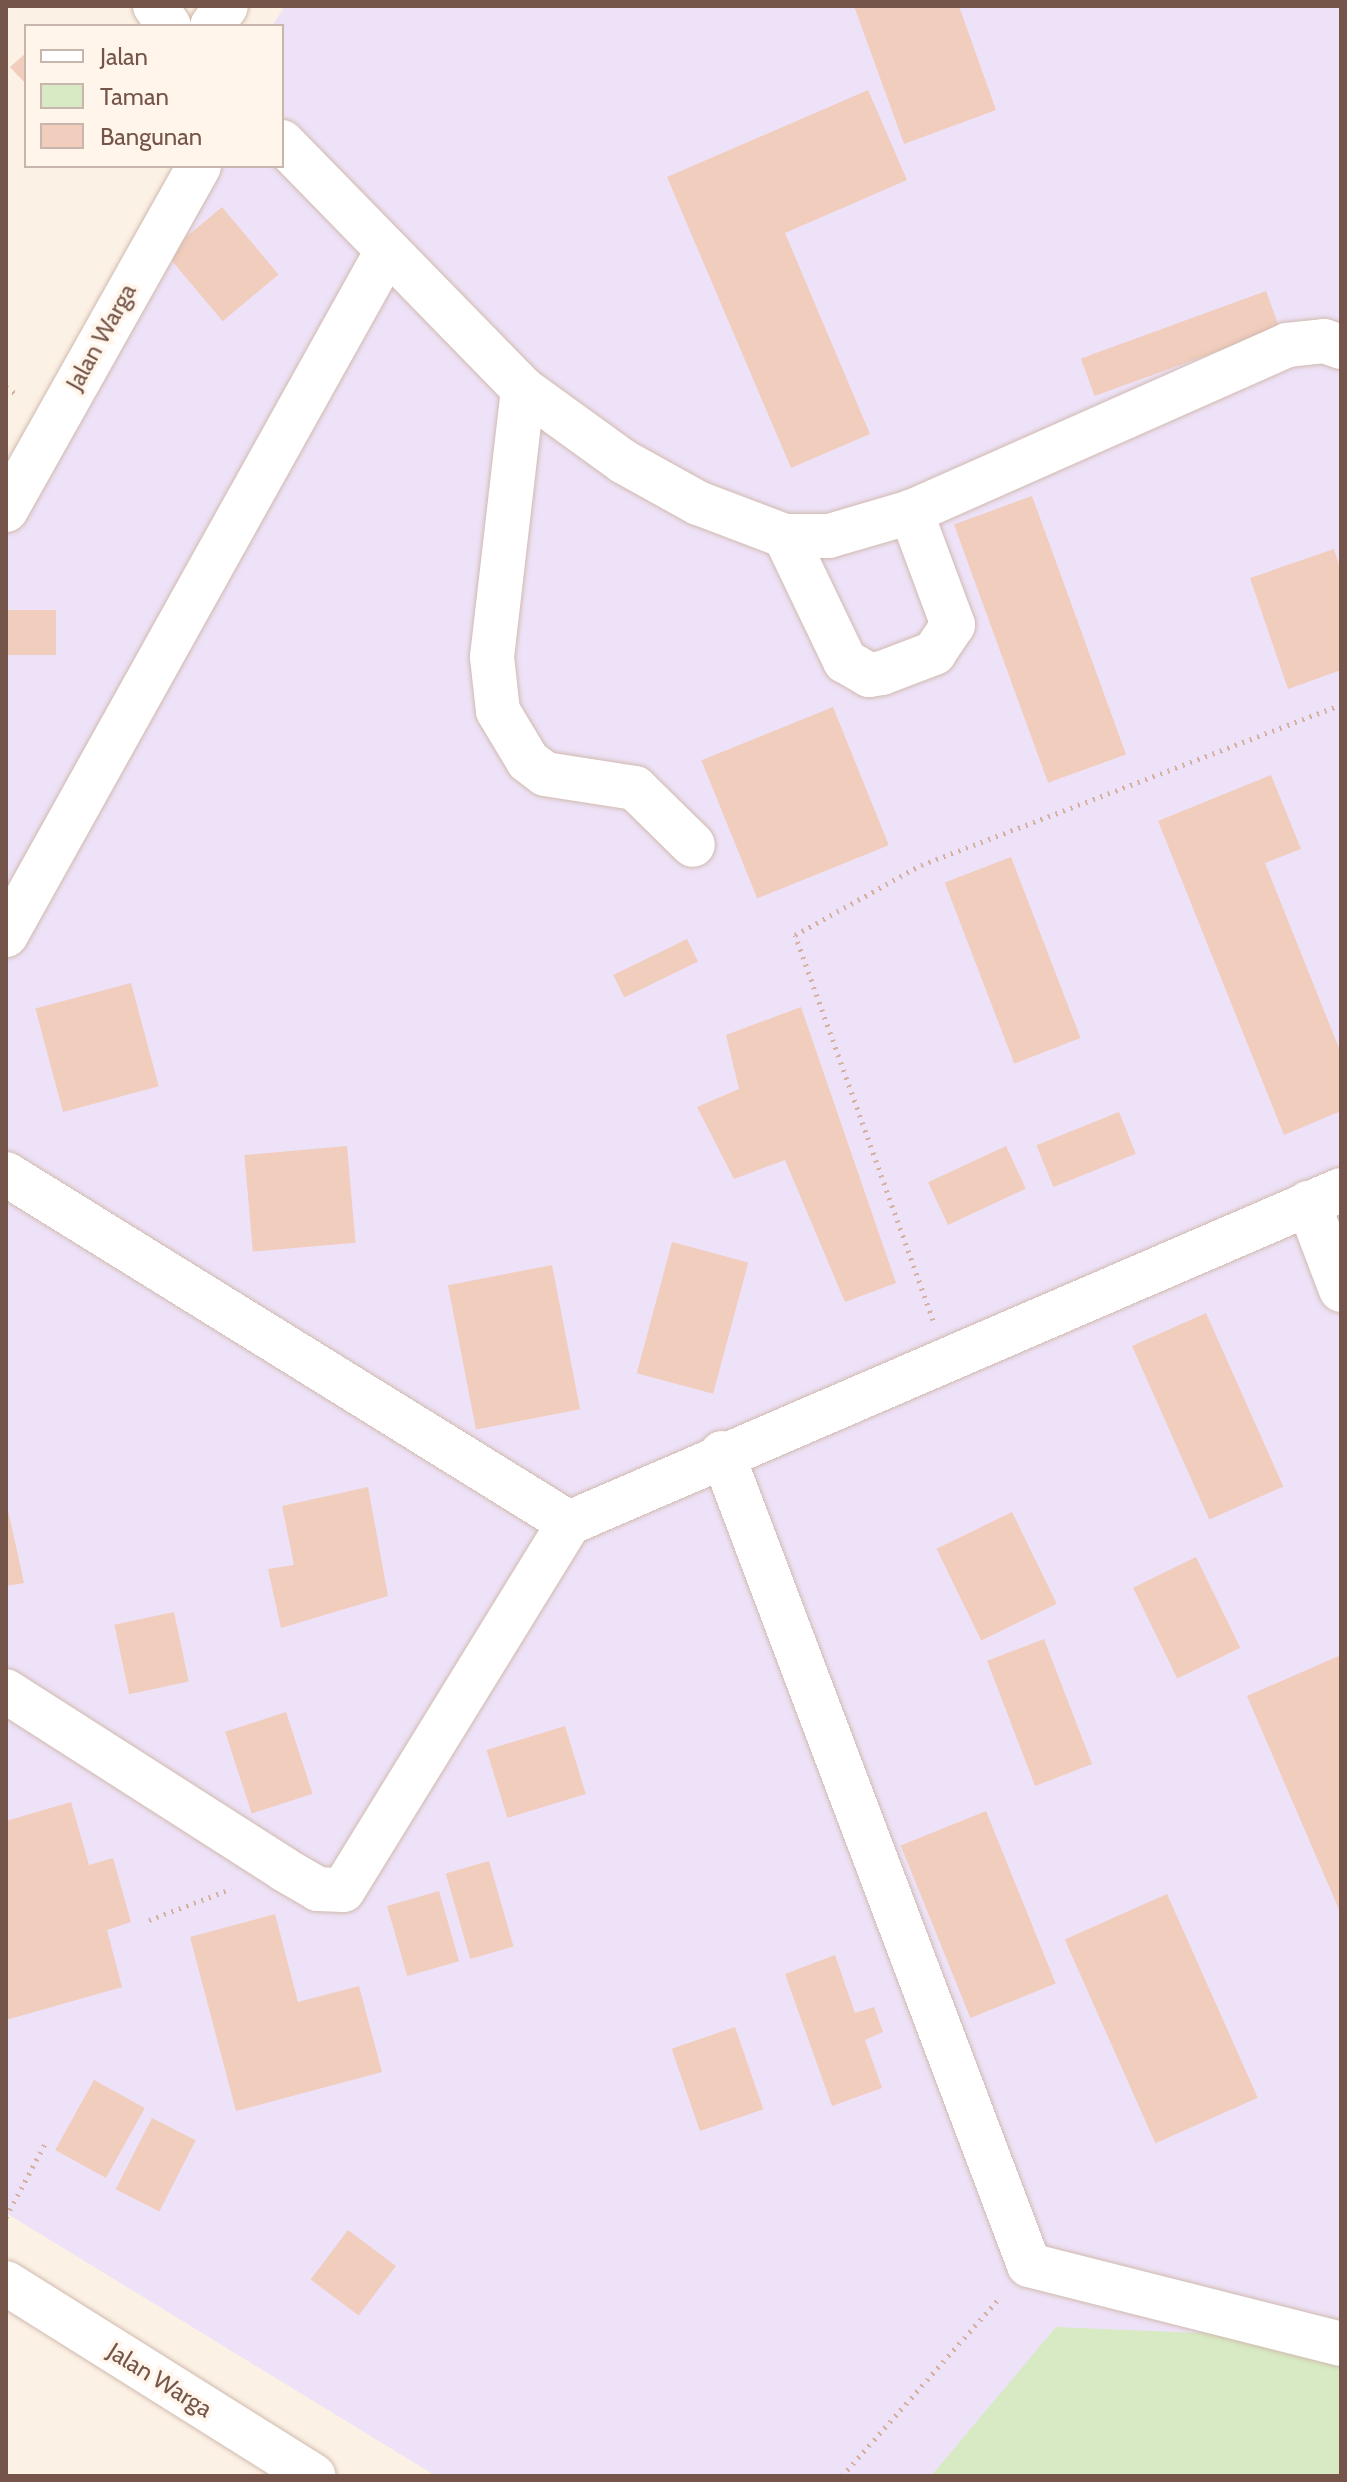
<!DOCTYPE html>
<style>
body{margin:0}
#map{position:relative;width:1347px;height:2482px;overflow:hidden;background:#fcf1e5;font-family:Cabin,sans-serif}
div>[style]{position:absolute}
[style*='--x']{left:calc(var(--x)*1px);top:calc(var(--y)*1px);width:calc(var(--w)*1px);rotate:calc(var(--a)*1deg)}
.education>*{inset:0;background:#eee2f8}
.green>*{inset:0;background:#d7eac3}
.building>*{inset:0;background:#f1cdbd;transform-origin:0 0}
.path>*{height:5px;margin-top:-2.5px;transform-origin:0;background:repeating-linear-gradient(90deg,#d6b0a0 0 2px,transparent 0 8px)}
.roads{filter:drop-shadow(0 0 2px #d0baae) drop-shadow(0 0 2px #d0baae)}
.minor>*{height:44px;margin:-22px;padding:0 22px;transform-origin:22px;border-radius:22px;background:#fff}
span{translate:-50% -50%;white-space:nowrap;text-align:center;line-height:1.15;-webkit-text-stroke:7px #fff5eb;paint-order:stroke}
.street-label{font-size:24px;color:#75554a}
.frame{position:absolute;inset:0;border:8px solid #75554a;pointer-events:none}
.legend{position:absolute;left:24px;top:24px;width:260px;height:144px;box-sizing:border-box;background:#fff5eb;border:2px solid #c8b5ab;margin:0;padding:10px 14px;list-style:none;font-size:24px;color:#75554a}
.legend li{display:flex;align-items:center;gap:16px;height:40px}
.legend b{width:40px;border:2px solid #c8b5ab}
</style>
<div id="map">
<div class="education">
<i style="clip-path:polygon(285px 6px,1341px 6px,1341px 2476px,436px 2476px,6px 2213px,6px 487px,184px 166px,282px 166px,282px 26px,272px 26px)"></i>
</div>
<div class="green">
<i style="clip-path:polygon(1056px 2327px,1341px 2339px,1341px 2476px,931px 2476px)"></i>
</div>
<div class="building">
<i style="clip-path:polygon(854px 6px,959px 6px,996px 110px,904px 144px)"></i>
<i style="clip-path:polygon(26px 53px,26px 84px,10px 67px)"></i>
<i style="clip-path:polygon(868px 90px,907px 180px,785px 233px,870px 434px,791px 468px,667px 177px)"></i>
<i style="left:222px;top:207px;width:88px;height:73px;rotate:50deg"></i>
<i style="left:1266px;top:291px;width:40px;height:197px;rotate:70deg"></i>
<i style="left:1032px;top:496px;width:275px;height:83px;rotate:70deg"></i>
<i style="clip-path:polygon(1334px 549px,1341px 571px,1341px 670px,1288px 689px,1250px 578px)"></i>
<i style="left:6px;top:610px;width:50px;height:45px"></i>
<i style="left:833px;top:707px;width:149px;height:142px;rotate:68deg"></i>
<i style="clip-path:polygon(1271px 775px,1301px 849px,1265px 863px,1341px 1053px,1341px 1111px,1284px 1135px,1158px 821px)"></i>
<i style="left:1011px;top:857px;width:194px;height:71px;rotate:69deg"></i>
<i style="left:687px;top:939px;width:25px;height:82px;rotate:64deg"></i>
<i style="left:131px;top:983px;width:107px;height:99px;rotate:75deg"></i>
<i style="clip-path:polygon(801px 1007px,896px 1283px,845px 1302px,785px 1160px,734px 1179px,697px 1107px,739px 1089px,726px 1035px)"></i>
<i style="left:1119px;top:1112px;width:45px;height:89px;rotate:68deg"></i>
<i style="left:347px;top:1146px;width:97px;height:103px;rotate:85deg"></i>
<i style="left:1006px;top:1146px;width:47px;height:86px;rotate:65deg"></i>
<i style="left:672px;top:1242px;width:79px;height:136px;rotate:15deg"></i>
<i style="left:552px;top:1265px;width:147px;height:106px;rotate:79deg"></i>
<i style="left:1206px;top:1313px;width:190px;height:81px;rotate:66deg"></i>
<i style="clip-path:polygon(368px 1487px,388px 1596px,281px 1628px,268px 1569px,294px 1565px,282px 1506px)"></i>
<i style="clip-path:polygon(6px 1501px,24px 1583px,6px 1586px)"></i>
<i style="left:1012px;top:1512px;width:102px;height:84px;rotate:64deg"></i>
<i style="left:1196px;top:1557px;width:101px;height:70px;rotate:64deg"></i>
<i style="left:174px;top:1612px;width:71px;height:61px;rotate:78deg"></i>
<i style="left:1044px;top:1639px;width:134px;height:61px;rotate:69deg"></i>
<i style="clip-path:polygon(1341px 1655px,1341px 1914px,1247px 1696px)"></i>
<i style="left:286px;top:1712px;width:86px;height:64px;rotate:72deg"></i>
<i style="left:565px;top:1726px;width:71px;height:82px;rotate:73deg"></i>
<i style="clip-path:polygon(71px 1802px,89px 1865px,113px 1858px,131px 1922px,107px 1930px,122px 1987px,6px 2020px,6px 1821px)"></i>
<i style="left:986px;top:1811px;width:186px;height:92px;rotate:68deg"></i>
<i style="left:489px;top:1861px;width:89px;height:45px;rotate:74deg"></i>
<i style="left:439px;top:1891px;width:73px;height:54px;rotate:74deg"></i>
<i style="left:1167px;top:1894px;width:223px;height:112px;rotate:66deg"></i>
<i style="clip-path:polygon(275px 1914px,298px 2002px,359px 1986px,382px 2072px,236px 2111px,190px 1937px)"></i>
<i style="clip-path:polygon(835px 1955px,855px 2013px,874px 2007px,883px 2032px,865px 2040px,882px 2088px,832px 2106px,785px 1974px)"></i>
<i style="left:735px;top:2027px;width:87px;height:67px;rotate:71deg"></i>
<i style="left:94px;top:2080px;width:58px;height:80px;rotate:29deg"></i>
<i style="left:152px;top:2118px;width:49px;height:80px;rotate:27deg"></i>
<i style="left:348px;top:2230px;width:60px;height:62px;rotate:37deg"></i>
</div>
<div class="path">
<i style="--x:6;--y:387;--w:14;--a:34"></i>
<i style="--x:933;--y:1320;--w:409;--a:-109.7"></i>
<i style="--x:795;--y:935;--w:144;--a:-29.1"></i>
<i style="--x:921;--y:865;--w:449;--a:-20.9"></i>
<i style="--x:149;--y:1920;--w:88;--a:-20.7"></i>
<i style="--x:6;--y:2217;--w:87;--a:-62"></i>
<i style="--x:842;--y:2476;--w:240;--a:-48.5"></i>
</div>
<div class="roads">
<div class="minor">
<i style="--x:155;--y:6;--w:24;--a:55"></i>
<i style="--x:212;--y:26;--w:24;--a:-55"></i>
<i style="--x:282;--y:142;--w:345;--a:45.7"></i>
<i style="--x:523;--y:389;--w:125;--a:35.9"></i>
<i style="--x:624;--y:462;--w:85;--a:29"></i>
<i style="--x:698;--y:503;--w:93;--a:20.8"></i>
<i style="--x:785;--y:536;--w:44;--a:0"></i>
<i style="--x:829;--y:536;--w:85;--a:-16.3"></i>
<i style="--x:911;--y:512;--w:411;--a:-23.9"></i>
<i style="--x:1287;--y:345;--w:37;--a:-6"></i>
<i style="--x:1324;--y:341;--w:18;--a:19"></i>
<i style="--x:523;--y:389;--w:270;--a:96.6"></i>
<i style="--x:492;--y:657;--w:54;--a:83.7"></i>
<i style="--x:498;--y:711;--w:58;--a:59"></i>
<i style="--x:528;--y:761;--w:21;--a:37"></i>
<i style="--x:545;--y:774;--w:91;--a:8.8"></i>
<i style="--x:635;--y:788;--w:81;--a:44.5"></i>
<i style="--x:6;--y:510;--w:394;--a:-60.7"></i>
<i style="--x:785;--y:536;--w:139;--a:64.4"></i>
<i style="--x:845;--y:661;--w:28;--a:30"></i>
<i style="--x:869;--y:675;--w:13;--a:-9"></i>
<i style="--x:882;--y:673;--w:56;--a:-21"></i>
<i style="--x:934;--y:653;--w:34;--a:-56"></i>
<i style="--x:953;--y:625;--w:121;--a:-110.4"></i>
<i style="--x:6;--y:935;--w:783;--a:-60.88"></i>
<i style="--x:6;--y:1174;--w:662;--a:31.79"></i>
<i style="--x:569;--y:1523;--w:431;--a:121.6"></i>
<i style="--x:343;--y:1890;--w:25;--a:-178"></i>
<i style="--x:318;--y:1889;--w:39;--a:-150"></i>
<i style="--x:284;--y:1869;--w:330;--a:-147.4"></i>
<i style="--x:1308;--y:1203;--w:93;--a:69.2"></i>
<i style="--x:722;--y:1453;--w:868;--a:69.29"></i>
<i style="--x:1029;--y:2265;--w:322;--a:14.2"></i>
<i style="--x:569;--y:1523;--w:841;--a:-23.33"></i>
<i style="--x:6;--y:2283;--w:363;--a:32.1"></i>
</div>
</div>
<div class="street-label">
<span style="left:101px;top:337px;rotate:-61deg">Jalan Warga</span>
<span style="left:160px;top:2380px;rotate:32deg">Jalan Warga</span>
</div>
<div class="frame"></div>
<ul class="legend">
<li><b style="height:10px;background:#fff"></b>Jalan</li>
<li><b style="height:22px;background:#d7eac3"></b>Taman</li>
<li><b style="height:22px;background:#f1cdbd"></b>Bangunan</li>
</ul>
</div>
